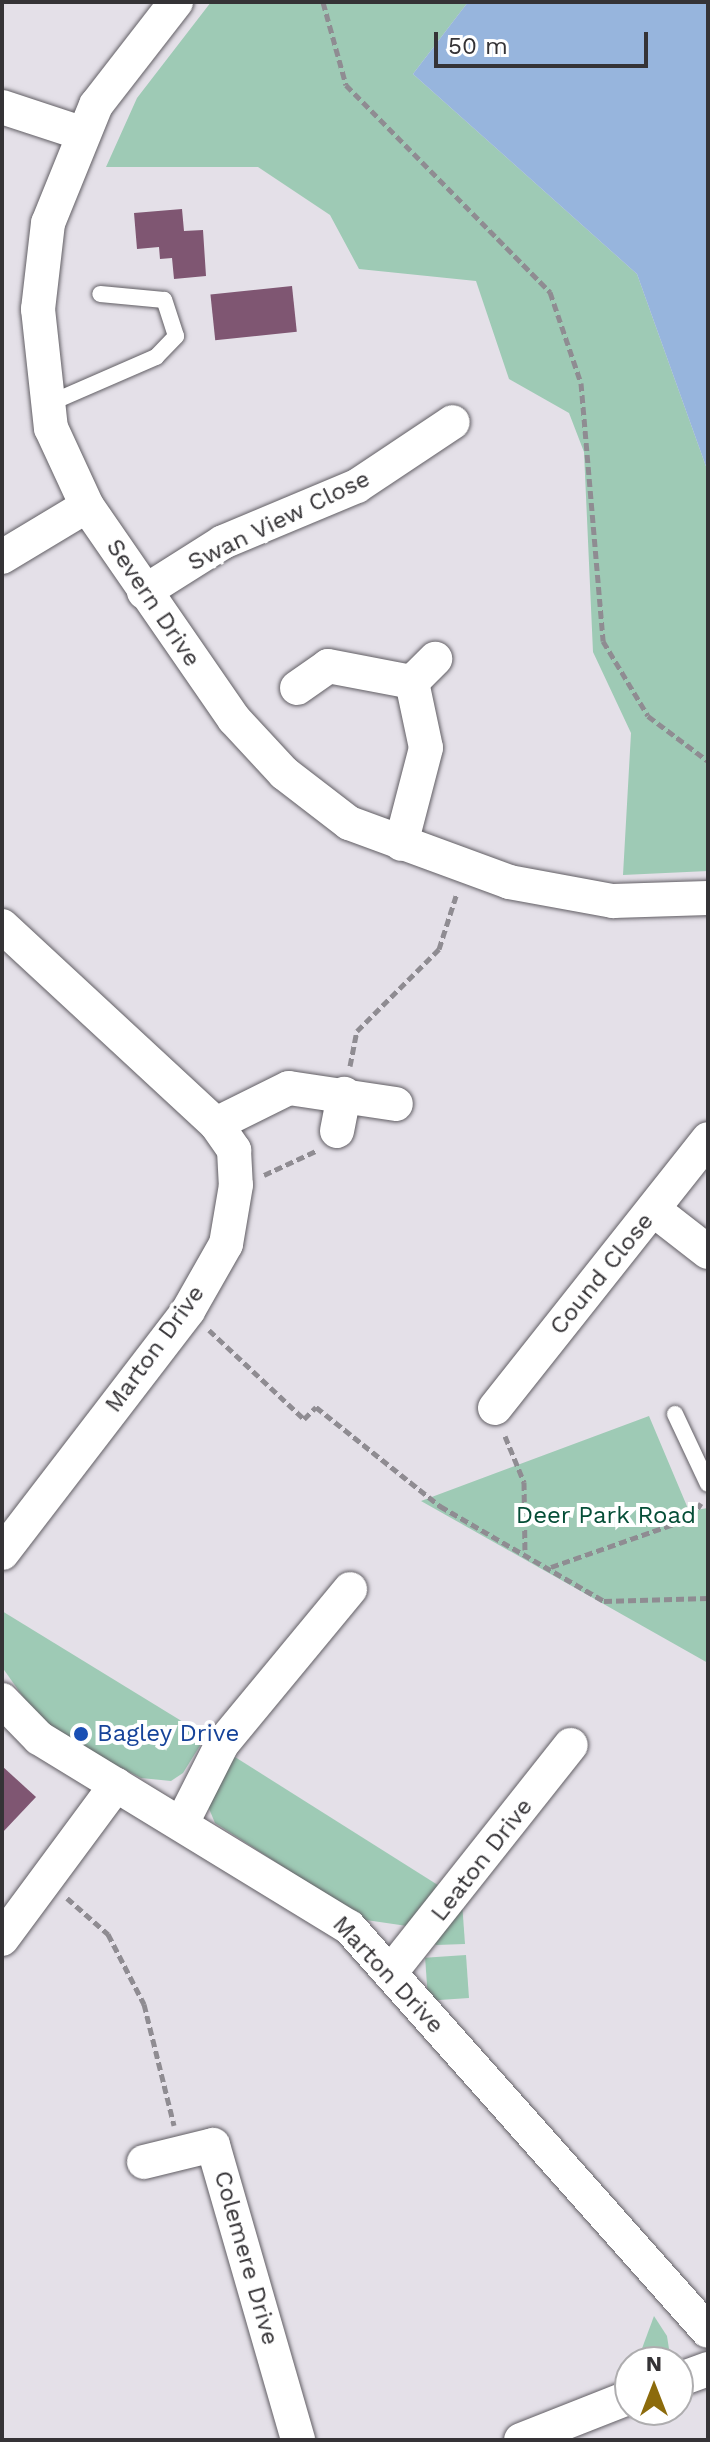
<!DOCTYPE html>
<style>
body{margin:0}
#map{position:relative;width:710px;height:2442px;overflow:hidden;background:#e4e0e8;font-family:"Work Sans",sans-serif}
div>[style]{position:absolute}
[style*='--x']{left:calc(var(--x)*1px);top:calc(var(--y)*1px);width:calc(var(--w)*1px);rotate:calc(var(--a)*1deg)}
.green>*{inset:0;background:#9ecab5;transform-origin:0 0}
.water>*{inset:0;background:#97b5dd}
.building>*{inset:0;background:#7f5672;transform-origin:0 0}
.path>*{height:5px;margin-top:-2.5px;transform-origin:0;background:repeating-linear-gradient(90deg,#8f8c92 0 8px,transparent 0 12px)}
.roads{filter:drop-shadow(0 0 2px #615e64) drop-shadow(0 0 2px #615e64)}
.lane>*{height:16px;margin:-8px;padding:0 8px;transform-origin:8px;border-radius:8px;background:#fff}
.street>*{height:34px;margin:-17px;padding:0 17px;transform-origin:17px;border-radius:17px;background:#fff}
.dots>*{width:22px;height:22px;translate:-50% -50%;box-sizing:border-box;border:4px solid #fff;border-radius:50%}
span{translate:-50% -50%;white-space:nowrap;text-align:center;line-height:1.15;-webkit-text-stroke:8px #fff;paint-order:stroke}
.street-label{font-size:24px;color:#353336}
.park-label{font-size:24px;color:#054e37}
.transit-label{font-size:24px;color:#164399}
.left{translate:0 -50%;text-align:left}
.frame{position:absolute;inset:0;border:4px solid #353336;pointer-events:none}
.north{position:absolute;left:614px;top:2346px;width:80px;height:80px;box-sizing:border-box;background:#fff;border:2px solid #aeadaf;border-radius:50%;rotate:0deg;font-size:22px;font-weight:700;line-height:32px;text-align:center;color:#353336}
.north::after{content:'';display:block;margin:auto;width:28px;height:36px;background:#8c6b0c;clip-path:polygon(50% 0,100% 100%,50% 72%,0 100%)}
.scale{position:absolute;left:434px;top:32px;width:214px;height:36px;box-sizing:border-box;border:4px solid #353336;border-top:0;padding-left:10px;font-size:24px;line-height:28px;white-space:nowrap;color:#353336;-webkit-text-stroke:6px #fff;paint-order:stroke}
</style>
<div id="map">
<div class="green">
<i style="clip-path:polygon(211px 2px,468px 2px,413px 74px,637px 274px,708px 472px,708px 871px,623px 875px,631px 733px,593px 652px,584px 452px,569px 413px,509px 379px,476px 281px,359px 269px,330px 215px,258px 167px,106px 167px,137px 98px)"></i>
<i style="clip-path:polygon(649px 1416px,689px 1511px,708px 1508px,708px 1663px,421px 1501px)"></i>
<i style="clip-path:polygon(2px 1611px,206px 1736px,183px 1773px,171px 1781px,141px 1778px,45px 1728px,2px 1667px)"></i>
<i style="clip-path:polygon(227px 1752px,441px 1887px,407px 1926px,366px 1920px,215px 1823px,205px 1799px)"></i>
<i style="clip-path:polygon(462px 1902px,465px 1944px,436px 1945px,432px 1941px)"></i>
<i style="left:466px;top:1955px;width:43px;height:41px;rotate:86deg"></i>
<i style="clip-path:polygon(654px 2316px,667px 2336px,671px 2362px,637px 2362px)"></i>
</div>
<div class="water">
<i style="clip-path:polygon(468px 2px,708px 2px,708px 472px,637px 274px,413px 74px)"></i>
</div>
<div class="building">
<i style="clip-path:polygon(182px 209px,184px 231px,203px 230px,206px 276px,174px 279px,172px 258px,160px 259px,159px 247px,137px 249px,134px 213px)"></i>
<i style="left:292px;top:286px;width:46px;height:82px;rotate:84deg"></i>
<i style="clip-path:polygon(2px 1766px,36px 1797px,2px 1833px)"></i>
</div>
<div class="path">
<i style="--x:323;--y:2;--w:86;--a:74.5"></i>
<i style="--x:346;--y:85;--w:291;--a:45.4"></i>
<i style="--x:550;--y:292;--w:96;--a:71.2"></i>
<i style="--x:581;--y:383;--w:259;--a:85.1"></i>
<i style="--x:603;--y:641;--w:87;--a:59"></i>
<i style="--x:648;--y:716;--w:75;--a:36.9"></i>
<i style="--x:350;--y:1066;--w:36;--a:-79"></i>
<i style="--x:357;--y:1031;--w:116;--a:-45"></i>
<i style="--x:439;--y:949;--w:59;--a:-72.2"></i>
<i style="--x:264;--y:1175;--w:57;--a:-24.8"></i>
<i style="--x:209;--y:1330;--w:130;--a:43.1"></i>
<i style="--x:304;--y:1419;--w:17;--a:-45"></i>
<i style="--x:316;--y:1407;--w:159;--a:38.6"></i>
<i style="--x:440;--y:1506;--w:190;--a:30.1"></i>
<i style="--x:604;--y:1601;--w:104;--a:-1.7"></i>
<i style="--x:505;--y:1436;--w:50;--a:67.6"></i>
<i style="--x:524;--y:1482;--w:68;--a:89.2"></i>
<i style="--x:551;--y:1567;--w:148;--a:-19.3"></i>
<i style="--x:691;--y:1518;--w:18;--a:-56"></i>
<i style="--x:67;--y:1898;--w:55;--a:41.3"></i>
<i style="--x:108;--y:1934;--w:79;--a:62.8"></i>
<i style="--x:144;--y:2004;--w:125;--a:76.1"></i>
</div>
<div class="roads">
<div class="lane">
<i style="--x:48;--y:404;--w:118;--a:-23.5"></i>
<i style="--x:156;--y:357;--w:29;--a:-46"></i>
<i style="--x:176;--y:336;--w:38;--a:-108"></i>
<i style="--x:164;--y:300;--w:64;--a:-174.6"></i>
<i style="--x:675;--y:1414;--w:77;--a:64.8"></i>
</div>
<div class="street">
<i style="--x:176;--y:2;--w:130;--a:127.8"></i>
<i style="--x:96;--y:105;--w:127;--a:112.1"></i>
<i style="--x:48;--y:223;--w:87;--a:96.6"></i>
<i style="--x:38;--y:309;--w:120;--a:83.8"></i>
<i style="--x:51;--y:428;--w:86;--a:65.2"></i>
<i style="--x:87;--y:506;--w:259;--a:55.4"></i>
<i style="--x:234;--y:719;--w:74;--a:47.2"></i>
<i style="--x:284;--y:773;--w:82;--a:37.6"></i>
<i style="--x:349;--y:823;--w:171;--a:20.2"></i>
<i style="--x:509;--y:882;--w:106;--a:10.4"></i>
<i style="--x:613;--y:901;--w:95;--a:-1.8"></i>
<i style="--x:2;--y:107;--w:86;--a:18.2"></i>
<i style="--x:2;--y:557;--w:99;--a:-31"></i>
<i style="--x:144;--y:592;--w:93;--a:-32.3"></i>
<i style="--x:223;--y:542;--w:145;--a:-22.7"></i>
<i style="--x:357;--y:486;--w:115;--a:-33.7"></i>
<i style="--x:412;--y:682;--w:33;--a:-45"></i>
<i style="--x:297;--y:688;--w:38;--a:-35"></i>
<i style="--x:328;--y:666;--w:86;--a:10.8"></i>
<i style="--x:412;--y:682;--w:67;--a:78"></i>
<i style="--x:426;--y:748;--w:99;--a:104.6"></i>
<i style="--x:2;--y:926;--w:292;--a:42.8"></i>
<i style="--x:216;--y:1124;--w:32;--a:55"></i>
<i style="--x:234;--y:1150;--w:35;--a:87"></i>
<i style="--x:236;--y:1185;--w:60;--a:99.6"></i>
<i style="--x:226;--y:1244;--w:77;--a:119.6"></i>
<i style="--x:188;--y:1311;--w:305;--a:127.5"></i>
<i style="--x:216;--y:1124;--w:81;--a:-26.3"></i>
<i style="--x:289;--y:1088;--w:108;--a:8.5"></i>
<i style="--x:337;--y:1131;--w:38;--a:-79"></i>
<i style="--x:654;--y:1210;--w:68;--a:37.9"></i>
<i style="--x:495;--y:1408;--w:343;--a:-51.6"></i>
<i style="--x:2;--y:1700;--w:53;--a:45.8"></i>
<i style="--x:39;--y:1738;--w:363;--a:31.4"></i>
<i style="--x:349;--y:1927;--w:540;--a:48.38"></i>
<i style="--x:183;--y:1821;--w:86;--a:-63.1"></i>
<i style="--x:222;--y:1744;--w:201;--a:-50.4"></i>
<i style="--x:2;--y:1939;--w:192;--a:-53.5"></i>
<i style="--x:390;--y:1973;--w:291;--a:-51.6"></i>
<i style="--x:144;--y:2162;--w:71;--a:-13.8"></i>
<i style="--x:213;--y:2145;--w:307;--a:73.9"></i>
<i style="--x:678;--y:2380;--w:32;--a:-20"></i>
<i style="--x:521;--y:2440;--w:117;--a:-21.5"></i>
</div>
</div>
<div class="dots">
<i style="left:81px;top:1734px;background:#1a4fb4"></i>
</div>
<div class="street-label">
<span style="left:279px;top:521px;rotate:-26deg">Swan View Close</span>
<span style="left:153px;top:603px;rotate:56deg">Severn Drive</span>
<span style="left:602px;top:1274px;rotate:-51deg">Cound Close</span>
<span style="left:155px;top:1349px;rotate:-54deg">Marton Drive</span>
<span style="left:482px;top:1860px;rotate:-52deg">Leaton Drive</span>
<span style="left:388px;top:1975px;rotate:47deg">Marton Drive</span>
<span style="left:246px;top:2258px;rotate:74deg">Colemere Drive</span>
</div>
<div class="park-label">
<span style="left:606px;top:1516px">Deer Park Road</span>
</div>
<div class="transit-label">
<span class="left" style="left:97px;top:1734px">Bagley Drive</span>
</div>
<div class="frame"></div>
<div class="north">N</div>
<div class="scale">50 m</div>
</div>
